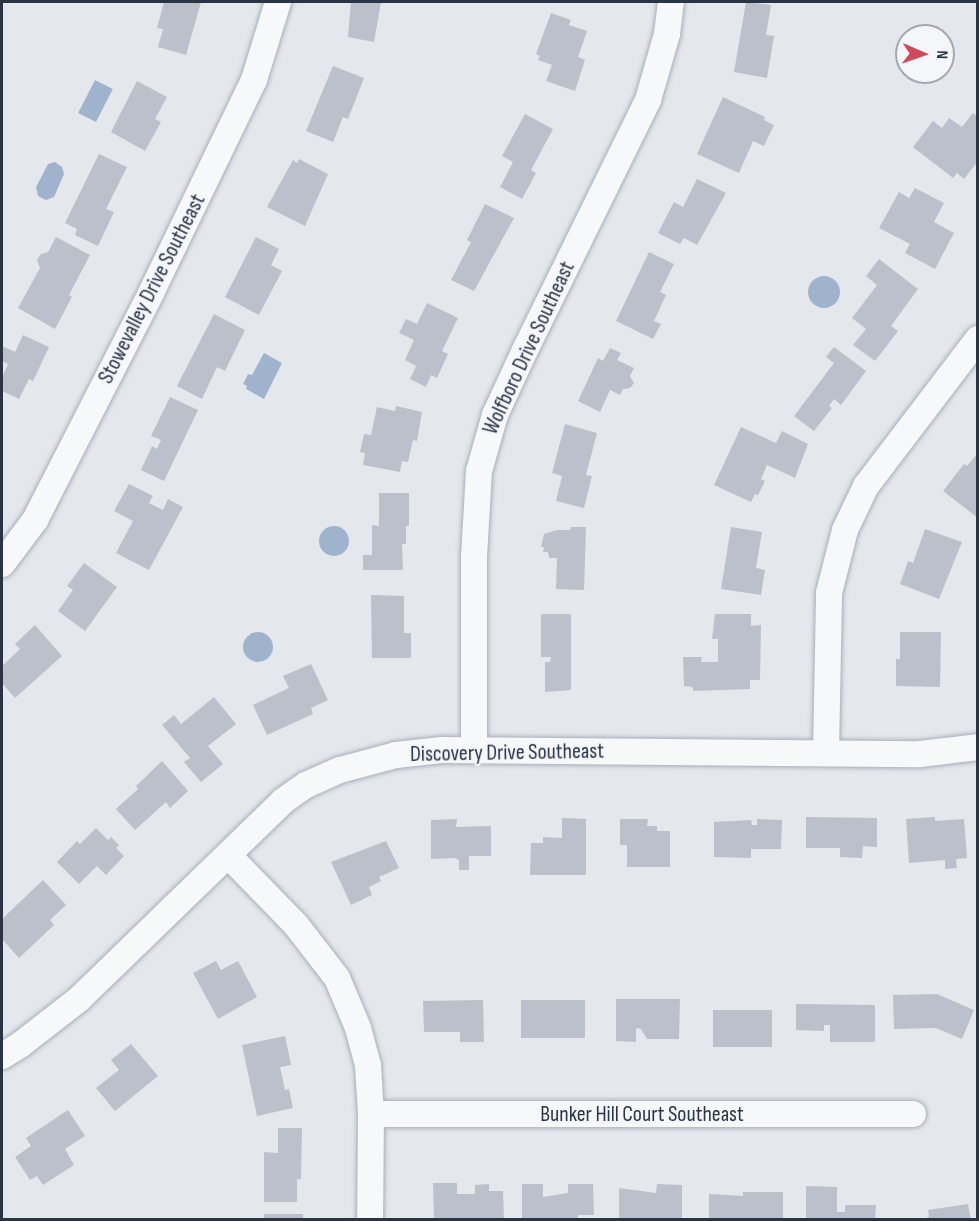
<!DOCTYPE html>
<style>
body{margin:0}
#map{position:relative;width:979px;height:1221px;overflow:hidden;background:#e4e7ec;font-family:"Sofia Sans Condensed",sans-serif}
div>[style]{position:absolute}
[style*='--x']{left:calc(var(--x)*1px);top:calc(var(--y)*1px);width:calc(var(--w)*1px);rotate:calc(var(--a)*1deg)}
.water>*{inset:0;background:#9fb4cc;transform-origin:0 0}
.round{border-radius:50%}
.building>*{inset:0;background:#bbc0ca;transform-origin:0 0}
.roads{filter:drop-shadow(0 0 2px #a9aeb7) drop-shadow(0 0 2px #a9aeb7)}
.minor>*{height:26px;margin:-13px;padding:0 13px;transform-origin:13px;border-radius:13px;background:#f7f8fa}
span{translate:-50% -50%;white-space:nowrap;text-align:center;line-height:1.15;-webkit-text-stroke:4.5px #f4f6f9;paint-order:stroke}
.street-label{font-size:22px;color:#2b3445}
.frame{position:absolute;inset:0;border:3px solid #2b3445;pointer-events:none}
.north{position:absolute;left:895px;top:24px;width:60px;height:60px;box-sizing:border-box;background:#f4f6f9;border:2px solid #a4a8b1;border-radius:50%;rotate:92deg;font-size:16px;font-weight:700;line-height:24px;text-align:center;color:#2b3445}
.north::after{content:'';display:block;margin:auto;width:21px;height:27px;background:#d1495b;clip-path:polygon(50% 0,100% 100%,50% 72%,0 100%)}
</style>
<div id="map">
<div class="water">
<i style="left:95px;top:80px;width:20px;height:37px;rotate:27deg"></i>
<i style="clip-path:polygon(55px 162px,62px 167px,64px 174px,54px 197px,46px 200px,38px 196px,36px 187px,48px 164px)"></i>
<i class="round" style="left:808px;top:276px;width:32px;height:32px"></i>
<i style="clip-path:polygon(264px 353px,282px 363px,264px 399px,246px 389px,247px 386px,243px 384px,248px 374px,252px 375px)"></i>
<i class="round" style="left:319px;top:526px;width:30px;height:30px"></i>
<i class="round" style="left:243px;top:632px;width:30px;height:30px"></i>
</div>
<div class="building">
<i style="clip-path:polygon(164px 2px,201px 2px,186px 55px,158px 47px,163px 29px,157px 28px)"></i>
<i style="clip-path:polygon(351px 2px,381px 2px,374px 42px,348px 37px)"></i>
<i style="clip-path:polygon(746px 2px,771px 5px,766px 35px,774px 36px,767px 78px,734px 72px)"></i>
<i style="clip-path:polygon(551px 13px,571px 20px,569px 25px,587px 31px,578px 57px,585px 60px,575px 91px,546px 81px,552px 65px,538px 60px,540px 56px,536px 54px)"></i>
<i style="clip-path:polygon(333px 66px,364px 78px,348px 119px,343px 117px,333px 142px,306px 131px)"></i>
<i style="clip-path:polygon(137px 81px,167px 97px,155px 119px,161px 122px,145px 151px,111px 132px)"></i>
<i style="clip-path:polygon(723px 97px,765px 117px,764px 120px,774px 125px,764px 146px,753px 141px,739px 173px,697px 154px)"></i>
<i style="clip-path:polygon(973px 113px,978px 117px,978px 161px,964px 179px,957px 173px,953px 178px,913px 147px,933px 121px,942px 128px,949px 118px,962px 127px)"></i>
<i style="clip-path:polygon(525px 114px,553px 129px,531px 170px,536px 173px,522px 199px,500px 187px,513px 162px,502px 156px)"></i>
<i style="clip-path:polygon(99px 154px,127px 167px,106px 209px,114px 212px,98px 246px,75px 235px,77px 229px,65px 223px)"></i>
<i style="clip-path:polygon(299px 159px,328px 174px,305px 226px,267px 207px,293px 160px,297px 163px)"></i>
<i style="clip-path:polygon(697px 179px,726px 193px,697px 245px,684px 238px,680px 244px,658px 233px,674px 202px,683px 207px)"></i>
<i style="clip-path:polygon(915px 188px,944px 203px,934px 222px,954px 233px,935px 269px,905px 253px,910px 244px,879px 228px,899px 192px,909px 198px)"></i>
<i style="clip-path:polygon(485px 204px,514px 218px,474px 291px,451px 280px,471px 242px,467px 240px)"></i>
<i style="clip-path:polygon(56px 237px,90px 255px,69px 295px,72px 297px,55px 329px,18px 308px,40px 268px,37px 260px,41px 254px,48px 252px)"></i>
<i style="clip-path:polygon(256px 237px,279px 249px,271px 265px,282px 271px,259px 315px,225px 297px)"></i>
<i style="clip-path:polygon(649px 252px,674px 264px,660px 292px,666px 295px,654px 321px,661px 324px,653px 339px,616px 321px)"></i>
<i style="clip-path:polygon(879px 259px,918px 289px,891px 326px,898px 331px,875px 361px,853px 345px,866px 329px,852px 318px,877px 285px,866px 276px)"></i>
<i style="clip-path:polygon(427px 303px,458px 318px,442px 351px,448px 354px,442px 367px,437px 378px,431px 375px,426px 387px,410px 379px,416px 366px,405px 360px,414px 340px,399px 333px,406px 319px,417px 324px)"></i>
<i style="clip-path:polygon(214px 314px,245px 330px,225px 371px,217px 367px,202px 399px,177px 386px)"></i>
<i style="clip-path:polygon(23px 335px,49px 347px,33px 381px,29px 379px,19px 399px,2px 391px,2px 378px,8px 364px,2px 361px,2px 346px,15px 352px)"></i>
<i style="clip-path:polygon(834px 347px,866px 371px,841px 405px,834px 399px,829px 406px,832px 408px,814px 431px,794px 416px,834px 363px,826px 357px)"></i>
<i style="clip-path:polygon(610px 348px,621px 353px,617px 360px,634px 368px,630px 376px,634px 383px,630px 388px,623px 389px,620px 395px,610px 390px,600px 412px,578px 401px,598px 358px,603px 361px)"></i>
<i style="clip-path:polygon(170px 397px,198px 410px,164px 481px,141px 470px,152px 446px,157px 449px,161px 440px,151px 436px)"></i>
<i style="clip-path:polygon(396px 406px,422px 412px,417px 441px,413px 440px,408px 462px,402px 461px,400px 472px,363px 465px,365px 453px,360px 452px,364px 434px,371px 435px,377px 407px,395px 411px)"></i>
<i style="clip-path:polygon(565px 424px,597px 433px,586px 475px,592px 476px,584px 508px,556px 501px,562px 476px,552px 473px)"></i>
<i style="clip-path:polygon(741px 427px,776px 443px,782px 431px,808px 444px,795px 478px,767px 465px,761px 479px,765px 481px,758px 495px,755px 494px,751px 502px,714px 485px)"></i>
<i style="clip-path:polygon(978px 453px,978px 518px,943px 491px,964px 464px,967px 466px)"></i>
<i style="clip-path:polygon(129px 484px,153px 496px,149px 503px,163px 510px,168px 499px,183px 507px,149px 570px,116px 553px,133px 521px,114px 511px)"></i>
<i style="clip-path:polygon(379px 493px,409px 493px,409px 526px,406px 526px,406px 544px,402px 544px,403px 570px,363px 570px,363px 555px,372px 555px,372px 525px,379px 526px)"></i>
<i style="clip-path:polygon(571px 527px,586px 527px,584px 590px,556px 589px,557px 558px,549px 558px,548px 552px,543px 552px,544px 547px,541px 547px,544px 534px,557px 530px,570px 530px)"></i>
<i style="clip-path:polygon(731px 527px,762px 532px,756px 568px,765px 570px,761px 595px,721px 589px)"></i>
<i style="clip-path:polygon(925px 529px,962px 542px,939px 599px,900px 584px,908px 561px,913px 563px)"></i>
<i style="clip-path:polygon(84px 563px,117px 587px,85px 631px,58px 611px,73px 590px,67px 586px)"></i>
<i style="clip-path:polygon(371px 595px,404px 596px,404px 633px,411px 633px,411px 658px,372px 658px)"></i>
<i style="clip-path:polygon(541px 614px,571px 614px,571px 690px,545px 692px,545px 662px,550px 662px,551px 657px,541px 657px)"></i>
<i style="clip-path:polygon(715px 614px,751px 614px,751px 626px,761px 625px,760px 680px,750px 680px,750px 689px,693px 691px,693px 687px,684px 686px,683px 657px,702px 657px,701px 662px,718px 662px,718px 639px,712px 639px)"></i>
<i style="clip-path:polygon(35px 625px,62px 656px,15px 698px,2px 683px,2px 666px,20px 649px,15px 644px)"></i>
<i style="clip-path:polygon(900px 632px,941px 632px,940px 687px,896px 686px,896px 659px,900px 659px)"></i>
<i style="clip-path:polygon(311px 664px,328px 700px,311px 708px,313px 714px,267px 735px,253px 705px,289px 688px,283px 676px)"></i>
<i style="clip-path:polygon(214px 697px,236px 724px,208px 746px,223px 764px,201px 782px,184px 762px,190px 758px,162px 725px,174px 715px,181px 724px)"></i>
<i style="clip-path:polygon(162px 761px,188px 791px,170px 808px,166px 802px,135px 830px,116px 809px,138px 789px,136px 786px)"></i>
<i style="clip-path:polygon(806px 817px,877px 818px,877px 847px,863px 846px,862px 858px,840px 857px,840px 848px,806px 848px)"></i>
<i style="clip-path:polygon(935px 817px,935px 821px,964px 819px,967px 858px,956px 859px,957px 868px,945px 869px,945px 860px,909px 863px,906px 819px)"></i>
<i style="clip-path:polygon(562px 818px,586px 819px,586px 875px,530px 875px,531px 843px,543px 843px,543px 837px,562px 838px)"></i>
<i style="clip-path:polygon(457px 819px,456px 827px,491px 826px,491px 856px,469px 856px,469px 870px,459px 870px,459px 860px,455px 858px,431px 859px,431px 820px)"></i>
<i style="clip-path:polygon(620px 819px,648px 819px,647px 826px,657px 826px,657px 831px,670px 831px,670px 867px,627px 867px,627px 845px,620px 845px)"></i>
<i style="clip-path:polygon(757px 819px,782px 820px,781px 849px,751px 849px,751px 858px,714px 857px,714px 822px,751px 820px,752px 825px,757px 825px)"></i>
<i style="clip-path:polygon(96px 828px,108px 840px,111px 837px,119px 845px,116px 848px,124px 856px,106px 875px,97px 866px,79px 884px,57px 862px,77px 841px,80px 844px)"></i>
<i style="clip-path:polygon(386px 841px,399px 868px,379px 877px,381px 881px,369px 887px,372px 895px,351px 905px,331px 862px)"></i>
<i style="clip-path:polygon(43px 880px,66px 905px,50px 920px,54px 925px,19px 958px,2px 939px,2px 919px)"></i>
<i style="clip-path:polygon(216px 961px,221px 970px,238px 961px,257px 997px,218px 1019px,193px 973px)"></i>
<i style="clip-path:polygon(937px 994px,974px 1010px,962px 1039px,936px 1028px,894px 1029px,893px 995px)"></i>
<i style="clip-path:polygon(616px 999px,680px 999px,679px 1039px,647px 1039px,641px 1029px,636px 1028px,636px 1042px,616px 1041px)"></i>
<i style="clip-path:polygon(483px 1000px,484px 1042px,460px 1042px,460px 1032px,424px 1032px,423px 1001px)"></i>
<i style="left:585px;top:1000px;width:38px;height:64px;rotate:90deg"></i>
<i style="clip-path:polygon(796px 1004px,875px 1005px,875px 1042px,830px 1042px,830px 1025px,824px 1025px,824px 1031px,796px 1030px)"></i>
<i style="left:713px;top:1010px;width:59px;height:37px"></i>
<i style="clip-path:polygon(285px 1036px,291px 1065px,280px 1067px,285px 1090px,289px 1089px,293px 1108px,257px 1116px,242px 1045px)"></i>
<i style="clip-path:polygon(131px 1044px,158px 1076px,115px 1111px,96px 1088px,119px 1070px,111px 1060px)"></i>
<i style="clip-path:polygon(68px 1110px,85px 1136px,65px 1149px,74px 1165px,43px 1185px,37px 1176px,30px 1180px,15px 1157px,31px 1146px,26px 1138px)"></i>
<i style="clip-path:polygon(278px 1128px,302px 1128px,301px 1179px,297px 1179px,297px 1202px,264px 1202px,264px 1152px,278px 1153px)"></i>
<i style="clip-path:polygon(433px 1183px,457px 1183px,457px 1194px,475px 1194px,475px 1185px,489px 1184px,489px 1191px,503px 1191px,504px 1220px,434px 1220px)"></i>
<i style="clip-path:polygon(522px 1184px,543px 1184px,543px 1197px,568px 1193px,568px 1184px,593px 1184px,594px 1215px,578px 1215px,578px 1220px,522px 1220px)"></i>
<i style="clip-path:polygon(657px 1184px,682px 1185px,682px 1220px,619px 1220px,619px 1188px,656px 1193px)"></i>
<i style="clip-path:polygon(806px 1186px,837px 1187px,837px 1212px,845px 1212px,845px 1205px,876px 1205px,875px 1220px,806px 1220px)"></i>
<i style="clip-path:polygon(743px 1192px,783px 1192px,783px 1220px,709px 1220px,709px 1194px,743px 1196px)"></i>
<i style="clip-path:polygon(968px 1204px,971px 1220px,921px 1220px,929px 1217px,928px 1210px)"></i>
<i style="left:264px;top:1214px;width:39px;height:6px"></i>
</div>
<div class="roads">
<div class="minor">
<i style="--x:2;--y:564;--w:55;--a:-53.1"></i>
<i style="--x:35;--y:520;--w:255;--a:-62.9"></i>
<i style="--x:151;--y:293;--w:237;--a:-64.2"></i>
<i style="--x:254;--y:80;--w:82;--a:-72.9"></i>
<i style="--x:474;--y:750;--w:193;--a:-90"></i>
<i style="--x:474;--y:557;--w:86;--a:-86.7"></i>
<i style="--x:479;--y:471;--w:58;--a:-74.1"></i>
<i style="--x:495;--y:415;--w:74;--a:-65.2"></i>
<i style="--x:526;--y:348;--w:276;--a:-63.8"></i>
<i style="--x:648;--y:100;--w:69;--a:-73.9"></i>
<i style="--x:667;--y:34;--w:32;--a:-83"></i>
<i style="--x:826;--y:753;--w:160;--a:-88.9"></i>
<i style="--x:829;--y:593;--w:65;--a:-75.7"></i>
<i style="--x:845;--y:530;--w:49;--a:-64.5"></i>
<i style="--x:866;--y:486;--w:185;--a:-52.7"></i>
<i style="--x:228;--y:855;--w:98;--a:45.8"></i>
<i style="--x:296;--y:925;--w:67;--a:52.3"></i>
<i style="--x:337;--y:978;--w:54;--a:67.2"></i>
<i style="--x:358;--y:1028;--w:38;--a:75"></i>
<i style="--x:368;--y:1065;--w:49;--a:86.5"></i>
<i style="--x:371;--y:1114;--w:106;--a:90.5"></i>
<i style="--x:2;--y:1056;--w:21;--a:-31"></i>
<i style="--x:20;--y:1045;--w:75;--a:-37.9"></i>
<i style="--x:79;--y:999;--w:284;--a:-44.1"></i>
<i style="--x:283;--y:801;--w:28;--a:-35"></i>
<i style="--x:306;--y:785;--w:37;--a:-24"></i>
<i style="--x:340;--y:770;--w:58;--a:-15"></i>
<i style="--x:396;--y:755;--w:46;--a:-6.2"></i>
<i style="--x:442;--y:750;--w:478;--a:0.5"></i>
<i style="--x:920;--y:754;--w:58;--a:-6.9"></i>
<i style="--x:371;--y:1114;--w:542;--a:0"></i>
</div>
</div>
<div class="street-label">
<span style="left:152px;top:289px;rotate:-63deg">Stowevalley Drive Southeast</span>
<span style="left:529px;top:348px;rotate:-65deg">Wolfboro Drive Southeast</span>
<span style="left:507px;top:753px;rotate:-1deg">Discovery Drive Southeast</span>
<span style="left:642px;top:1115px">Bunker Hill Court Southeast</span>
</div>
<div class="frame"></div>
<div class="north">N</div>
</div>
